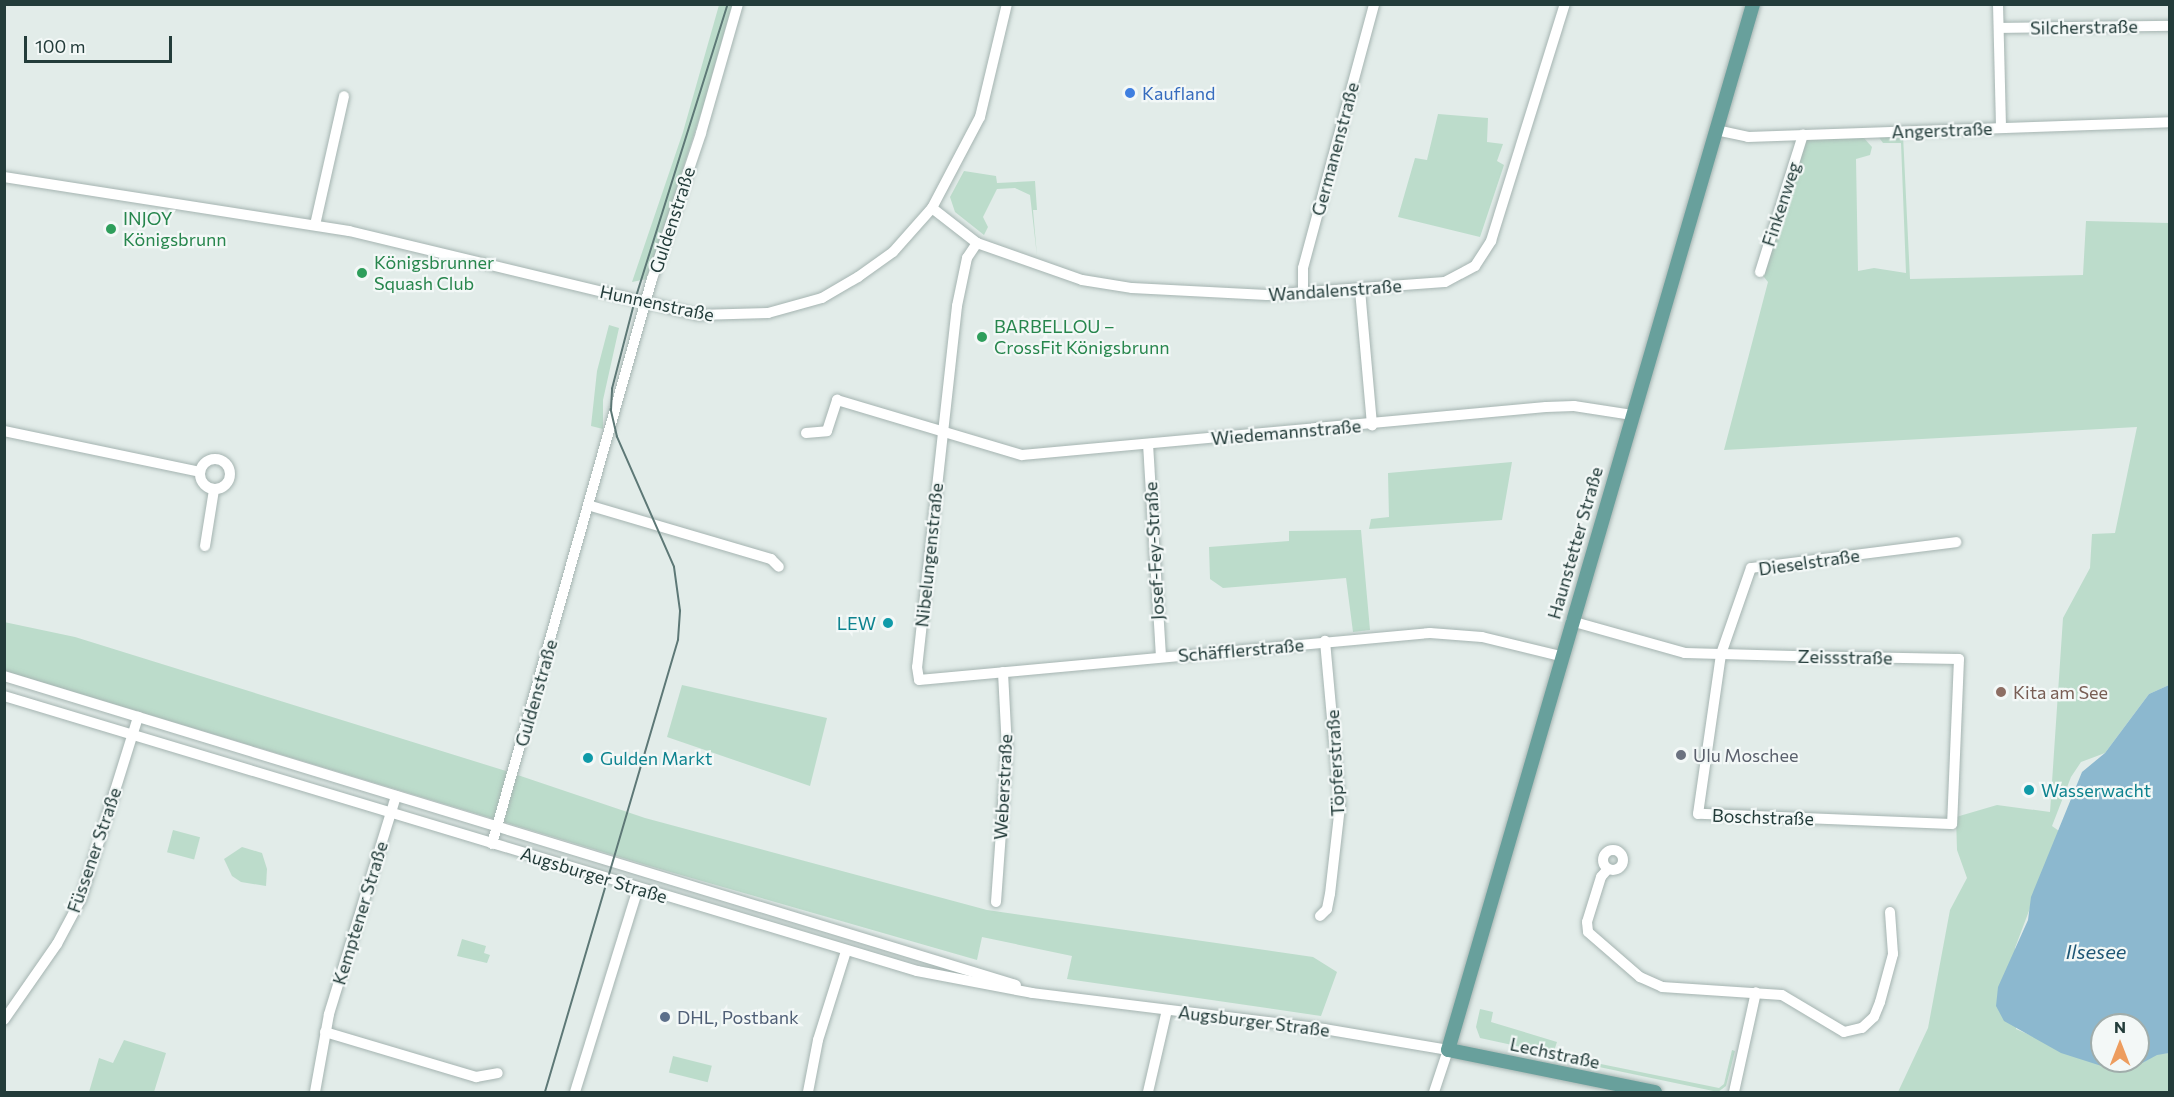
<!DOCTYPE html>
<meta charset="utf-8">
<style>
body{margin:0}
#map{position:relative;width:2174px;height:1097px;overflow:hidden;background:#e2ece9;font-family:Commissioner,sans-serif}
div>[style]{position:absolute}
[style*='--x']{left:calc(var(--x)*1px);top:calc(var(--y)*1px);width:calc(var(--w)*1px);rotate:calc(var(--a)*1deg)}
.green>*{inset:0;background:#bcdccb;transform-origin:0 0}
.water>*{inset:0;background:#8cb8cf}
.roads{filter:drop-shadow(0 0 2px #a5b4b1) drop-shadow(0 0 2px #a5b4b1)}
.minor>*{height:10px;margin:-5px;padding:0 5px;transform-origin:5px;border-radius:5px;background:#fff}
.minor>.ring{margin:-5px;padding:0;box-sizing:content-box;background:none;border:10px solid #fff;border-radius:50%}
.major>*{height:14px;margin:-7px;padding:0 7px;transform-origin:7px;border-radius:7px;background:#68a09c}
.tram>*{height:1.5px;margin:-0.75px;padding:0 0.75px;transform-origin:0.75px;border-radius:0.75px;background:#5d7876}
.dots>*{width:16px;height:16px;translate:-50% -50%;box-sizing:border-box;border:3px solid #f3f8f7;border-radius:50%}
span{translate:-50% -50%;white-space:nowrap;text-align:center;line-height:1.15;-webkit-text-stroke:4.5px #f3f8f7;paint-order:stroke}
.street-label{font-size:18px;color:#233c3a}
.shop-label{font-size:18px;color:#366cbe}
.left{translate:0 -50%;text-align:left}
.leisure-label{font-size:18px;color:#27864d}
.culture-label{font-size:18px;color:#0d838f}
.right{translate:-100% -50%;text-align:right}
.education-label{font-size:18px;color:#785e54}
.worship-label{font-size:18px;color:#5b616d}
.service-label{font-size:18px;color:#4e5e75}
.water-label{font-size:20px;color:#1f5776;font-style:italic}
.frame{position:absolute;inset:0;border:6px solid #233c3a;pointer-events:none}
.north{position:absolute;left:2090px;top:1013px;width:60px;height:60px;box-sizing:border-box;background:#f3f8f7;border:2px solid #a0adab;border-radius:50%;rotate:0deg;font-size:16px;font-weight:700;line-height:24px;text-align:center;color:#233c3a}
.north::after{content:'';display:block;margin:auto;width:21px;height:27px;background:#ed9d5f;clip-path:polygon(50% 0,100% 100%,50% 72%,0 100%)}
.scale{position:absolute;left:24px;top:36px;width:148px;height:27px;box-sizing:border-box;border:3px solid #233c3a;border-top:0;padding-left:8px;font-size:18px;line-height:21px;white-space:nowrap;color:#233c3a;-webkit-text-stroke:4px #f3f8f7;paint-order:stroke}
</style>
<div id="map">
<div class="green">
<i style="clip-path:polygon(719px 5px,732px 5px,704px 104px,647px 279px,632px 282px,683px 132px)"></i>
<i style="clip-path:polygon(1438px 114px,1488px 118px,1487px 142px,1503px 144px,1497px 161px,1504px 165px,1480px 237px,1398px 217px,1415px 158px,1427px 160px)"></i>
<i style="clip-path:polygon(1903px 135px,1910px 279px,2083px 275px,2086px 221px,2169px 223px,2169px 685px,2149px 694px,2105px 753px,2081px 762px,2071px 777px,2052px 826px,2059px 831px,2015px 948px,2016px 1029px,2110px 1069px,2135px 1067px,2157px 1054px,2169px 1053px,2169px 1092px,1898px 1092px,1928px 1028px,1950px 910px,1967px 878px,1957px 850px,1956px 817px,1997px 805px,2050px 812px,2063px 618px,2090px 568px,2092px 534px,2115px 533px,2137px 427px,1724px 450px,1768px 282px,1760px 272px,1805px 136px,1863px 137px,1872px 147px,1870px 155px,1856px 159px,1858px 271px,1874px 268px,1906px 273px,1901px 143px,1883px 143px,1878px 136px)"></i>
<i style="clip-path:polygon(964px 171px,996px 176px,997px 183px,1035px 181px,1037px 210px,1033px 210px,1037px 256px,1030px 195px,1015px 188px,997px 189px,983px 217px,988px 227px,984px 235px,955px 212px,950px 197px)"></i>
<i style="clip-path:polygon(609px 325px,619px 328px,603px 400px,603px 429px,591px 426px,597px 371px)"></i>
<i style="clip-path:polygon(1512px 462px,1502px 520px,1369px 529px,1371px 519px,1389px 517px,1388px 473px)"></i>
<i style="clip-path:polygon(1361px 530px,1370px 630px,1353px 632px,1346px 578px,1223px 588px,1210px 579px,1209px 547px,1289px 541px,1289px 531px)"></i>
<i style="clip-path:polygon(4px 622px,75px 637px,506px 771px,645px 818px,987px 910px,1313px 957px,1337px 972px,1321px 1016px,1067px 979px,1072px 956px,982px 937px,977px 960px,646px 865px,5px 671px)"></i>
<i style="clip-path:polygon(682px 685px,827px 718px,810px 786px,667px 737px)"></i>
<i style="left:173px;top:830px;width:28px;height:23px;rotate:15deg"></i>
<i style="clip-path:polygon(242px 847px,262px 853px,267px 869px,266px 886px,241px 882px,232px 876px,224px 859px)"></i>
<i style="clip-path:polygon(462px 939px,486px 946px,484px 953px,490px 955px,487px 963px,457px 956px)"></i>
<i style="clip-path:polygon(1480px 1009px,1493px 1012px,1491px 1022px,1557px 1042px,1553px 1054px,1480px 1038px,1476px 1027px)"></i>
<i style="clip-path:polygon(124px 1040px,166px 1053px,154px 1092px,89px 1092px,99px 1058px,113px 1063px)"></i>
<i style="clip-path:polygon(1732px 1050px,1735px 1051px,1726px 1086px,1718px 1092px,1580px 1063px,1581px 1060px,1719px 1088px,1724px 1084px)"></i>
<i style="left:673px;top:1056px;width:40px;height:17px;rotate:14deg"></i>
</div>
<div class="water">
<i style="clip-path:polygon(evenodd,2169px 685px,2169px 1053px,2157px 1055px,2135px 1067px,2111px 1069px,2061px 1053px,2004px 1021px,1996px 1006px,1998px 987px,2028px 920px,2031px 897px,2082px 772px,2105px 753px,2149px 694px,2169px 685px,2102px 1025px,2138px 1025px,2138px 1061px,2102px 1061px,2102px 1025px)"></i>
</div>
<div class="roads">
<div class="minor">
<i style="--x:1998;--y:4;--w:124;--a:88.6"></i>
<i style="--x:1999;--y:28;--w:171;--a:-0.7"></i>
<i style="--x:1716;--y:130;--w:33;--a:12"></i>
<i style="--x:1748;--y:137;--w:422;--a:-2"></i>
<i style="--x:4;--y:177;--w:349;--a:8.9"></i>
<i style="--x:349;--y:231;--w:359;--a:13.5"></i>
<i style="--x:698;--y:315;--w:70;--a:-1.6"></i>
<i style="--x:768;--y:313;--w:56;--a:-15.5"></i>
<i style="--x:822;--y:298;--w:42;--a:-30.3"></i>
<i style="--x:858;--y:277;--w:43;--a:-35.5"></i>
<i style="--x:893;--y:252;--w:59;--a:-48.4"></i>
<i style="--x:932;--y:208;--w:103;--a:-62.2"></i>
<i style="--x:980;--y:117;--w:116;--a:-76.6"></i>
<i style="--x:932;--y:208;--w:57;--a:37.9"></i>
<i style="--x:977;--y:243;--w:111;--a:19.4"></i>
<i style="--x:1082;--y:280;--w:51;--a:9.1"></i>
<i style="--x:1132;--y:288;--w:135;--a:3"></i>
<i style="--x:1267;--y:295;--w:178;--a:-4.2"></i>
<i style="--x:1445;--y:282;--w:34;--a:-28"></i>
<i style="--x:1475;--y:266;--w:30;--a:-57"></i>
<i style="--x:1491;--y:241;--w:248;--a:-72.7"></i>
<i style="--x:315;--y:225;--w:132;--a:-77.3"></i>
<i style="--x:977;--y:243;--w:18;--a:124"></i>
<i style="--x:967;--y:258;--w:49;--a:101.8"></i>
<i style="--x:957;--y:306;--w:363;--a:96.3"></i>
<i style="--x:917;--y:667;--w:13;--a:81"></i>
<i style="--x:919;--y:680;--w:513;--a:-5.26"></i>
<i style="--x:1430;--y:633;--w:52;--a:4.4"></i>
<i style="--x:1482;--y:637;--w:80;--a:13.7"></i>
<i style="--x:1760;--y:272;--w:144;--a:-72.6"></i>
<i style="--x:1360;--y:290;--w:136;--a:84.9"></i>
<i style="--x:1303;--y:294;--w:26;--a:-90"></i>
<i style="--x:1303;--y:268;--w:273;--a:-74.9"></i>
<i style="--x:4;--y:431;--w:200;--a:11.8"></i>
<i style="--x:806;--y:433;--w:21;--a:-5"></i>
<i style="--x:827;--y:431;--w:33;--a:-72"></i>
<i style="--x:837;--y:400;--w:193;--a:16.6"></i>
<i style="--x:1022;--y:455;--w:526;--a:-5.23"></i>
<i style="--x:1546;--y:407;--w:28;--a:-2"></i>
<i style="--x:1574;--y:406;--w:59;--a:8.8"></i>
<i style="--x:1148;--y:444;--w:213;--a:86.5"></i>
<i class="ring" style="left:200px;top:459px;width:20px;height:20px"></i>
<i style="--x:591;--y:506;--w:188;--a:16.4"></i>
<i style="--x:771;--y:559;--w:11;--a:45"></i>
<i style="--x:205;--y:546;--w:57;--a:-80.9"></i>
<i style="--x:1571;--y:621;--w:118;--a:15.7"></i>
<i style="--x:1685;--y:653;--w:108;--a:1.6"></i>
<i style="--x:1793;--y:656;--w:166;--a:1"></i>
<i style="--x:1959;--y:659;--w:165;--a:92.4"></i>
<i style="--x:1952;--y:824;--w:254;--a:-177.7"></i>
<i style="--x:1698;--y:814;--w:162;--a:-81.8"></i>
<i style="--x:1721;--y:654;--w:91;--a:-70.8"></i>
<i style="--x:1751;--y:568;--w:207;--a:-7.2"></i>
<i style="--x:4;--y:676;--w:1058;--a:16.98"></i>
<i style="--x:4;--y:696;--w:954;--a:16.76"></i>
<i style="--x:917;--y:971;--w:117;--a:10.8"></i>
<i style="--x:1032;--y:993;--w:294;--a:7"></i>
<i style="--x:1324;--y:1029;--w:126;--a:9.6"></i>
<i style="--x:1448;--y:1050;--w:44;--a:108.4"></i>
<i style="--x:492;--y:844;--w:587;--a:-74.19"></i>
<i style="--x:652;--y:279;--w:154;--a:-71.4"></i>
<i style="--x:701;--y:133;--w:134;--a:-74"></i>
<i class="ring" style="left:1603px;top:850px;width:10px;height:10px"></i>
<i style="--x:1607;--y:870;--w:9;--a:131"></i>
<i style="--x:1601;--y:877;--w:47;--a:107.3"></i>
<i style="--x:1587;--y:922;--w:10;--a:84"></i>
<i style="--x:1588;--y:932;--w:69;--a:40.9"></i>
<i style="--x:1640;--y:977;--w:24;--a:24"></i>
<i style="--x:1662;--y:987;--w:120;--a:3.8"></i>
<i style="--x:1782;--y:995;--w:72;--a:30.8"></i>
<i style="--x:1844;--y:1032;--w:18;--a:-13"></i>
<i style="--x:1862;--y:1028;--w:16;--a:-43"></i>
<i style="--x:1874;--y:1017;--w:16;--a:-68"></i>
<i style="--x:1880;--y:1002;--w:50;--a:-74.8"></i>
<i style="--x:1893;--y:954;--w:42;--a:-94.1"></i>
<i style="--x:996;--y:902;--w:153;--a:-85.9"></i>
<i style="--x:1007;--y:749;--w:77;--a:-93"></i>
<i style="--x:1320;--y:916;--w:10;--a:-45"></i>
<i style="--x:1327;--y:909;--w:15;--a:-79"></i>
<i style="--x:1330;--y:894;--w:89;--a:-83.5"></i>
<i style="--x:1340;--y:806;--w:166;--a:-95.2"></i>
<i style="--x:4;--y:1020;--w:93;--a:-55.1"></i>
<i style="--x:57;--y:944;--w:51;--a:-61.9"></i>
<i style="--x:81;--y:899;--w:191;--a:-72.6"></i>
<i style="--x:325;--y:1032;--w:158;--a:16.6"></i>
<i style="--x:476;--y:1077;--w:22;--a:-10"></i>
<i style="--x:315;--y:1092;--w:79;--a:-79.8"></i>
<i style="--x:329;--y:1014;--w:228;--a:-72.9"></i>
<i style="--x:575;--y:1092;--w:214;--a:-72.8"></i>
<i style="--x:808;--y:1092;--w:53;--a:-79.1"></i>
<i style="--x:818;--y:1040;--w:93;--a:-72.5"></i>
<i style="--x:1148;--y:1092;--w:84;--a:-77"></i>
<i style="--x:1734;--y:1092;--w:102;--a:-77.6"></i>
</div>
<div class="major">
<i style="--x:1655;--y:1092;--w:211;--a:-168.5"></i>
<i style="--x:1448;--y:1050;--w:1090;--a:-73.74"></i>
</div>
</div>
<div class="tram">
<i style="--x:545;--y:1092;--w:471;--a:-73.6"></i>
<i style="--x:678;--y:640;--w:29;--a:-86"></i>
<i style="--x:680;--y:611;--w:44;--a:-97.8"></i>
<i style="--x:674;--y:567;--w:142;--a:-113.7"></i>
<i style="--x:617;--y:437;--w:28;--a:-103"></i>
<i style="--x:611;--y:410;--w:21;--a:-87"></i>
<i style="--x:612;--y:389;--w:92;--a:-75.5"></i>
<i style="--x:635;--y:300;--w:310;--a:-72.6"></i>
</div>
<div class="dots">
<i style="left:1130px;top:93px;background:#3f7fe0"></i>
<i style="left:111px;top:229px;background:#2e9e5b"></i>
<i style="left:362px;top:273px;background:#2e9e5b"></i>
<i style="left:982px;top:337px;background:#2e9e5b"></i>
<i style="left:888px;top:623px;background:#0f9aa8"></i>
<i style="left:2001px;top:692px;background:#8d6e63"></i>
<i style="left:1681px;top:755px;background:#6b7280"></i>
<i style="left:588px;top:758px;background:#0f9aa8"></i>
<i style="left:2029px;top:790px;background:#0f9aa8"></i>
<i style="left:665px;top:1017px;background:#5c6f8a"></i>
</div>
<div class="street-label">
<span style="left:2084px;top:27px;rotate:-1deg">Silcherstraße</span>
<span style="left:1942px;top:130px;rotate:-2deg">Angerstraße</span>
<span style="left:1335px;top:149px;rotate:-75deg">Germanenstraße</span>
<span style="left:1781px;top:204px;rotate:-72deg">Finkenweg</span>
<span style="left:672px;top:220px;rotate:-72deg">Guldenstraße</span>
<span style="left:1335px;top:290px;rotate:-4deg">Wandalenstraße</span>
<span style="left:657px;top:303px;rotate:12deg">Hunnenstraße</span>
<span style="left:1286px;top:432px;rotate:-5deg">Wiedemannstraße</span>
<span style="left:1575px;top:543px;rotate:-74deg">Haunstetter Straße</span>
<span style="left:1154px;top:551px;rotate:-93deg">Josef-Fey-Straße</span>
<span style="left:929px;top:555px;rotate:-84deg">Nibelungenstraße</span>
<span style="left:1809px;top:562px;rotate:-8deg">Dieselstraße</span>
<span style="left:1241px;top:650px;rotate:-5deg">Schäfflerstraße</span>
<span style="left:1845px;top:657px;rotate:1deg">Zeissstraße</span>
<span style="left:536px;top:693px;rotate:-74deg">Guldenstraße</span>
<span style="left:1335px;top:763px;rotate:-93deg">Töpferstraße</span>
<span style="left:1003px;top:787px;rotate:-87deg">Weberstraße</span>
<span style="left:1763px;top:817px;rotate:2deg">Boschstraße</span>
<span style="left:94px;top:850px;rotate:-71deg">Füssener Straße</span>
<span style="left:594px;top:875px;rotate:17deg">Augsburger Straße</span>
<span style="left:360px;top:913px;rotate:-73deg">Kemptener Straße</span>
<span style="left:1254px;top:1021px;rotate:7deg">Augsburger Straße</span>
<span style="left:1555px;top:1053px;rotate:12deg">Lechstraße</span>
</div>
<div class="shop-label">
<span class="left" style="left:1142px;top:93px">Kaufland</span>
</div>
<div class="leisure-label">
<span class="left" style="left:123px;top:229px">INJOY<br>Königsbrunn</span>
<span class="left" style="left:374px;top:273px">Königsbrunner<br>Squash Club</span>
<span class="left" style="left:994px;top:337px">BARBELLOU –<br>CrossFit Königsbrunn</span>
</div>
<div class="culture-label">
<span class="right" style="left:876px;top:623px">LEW</span>
<span class="left" style="left:600px;top:758px">Gulden Markt</span>
<span class="left" style="left:2041px;top:790px">Wasserwacht</span>
</div>
<div class="education-label">
<span class="left" style="left:2013px;top:692px">Kita am See</span>
</div>
<div class="worship-label">
<span class="left" style="left:1693px;top:755px">Ulu Moschee</span>
</div>
<div class="service-label">
<span class="left" style="left:677px;top:1017px">DHL, Postbank</span>
</div>
<div class="water-label">
<span style="left:2096px;top:951px">Ilsesee</span>
</div>
<div class="frame"></div>
<div class="north">N</div>
<div class="scale">100 m</div>
</div>
